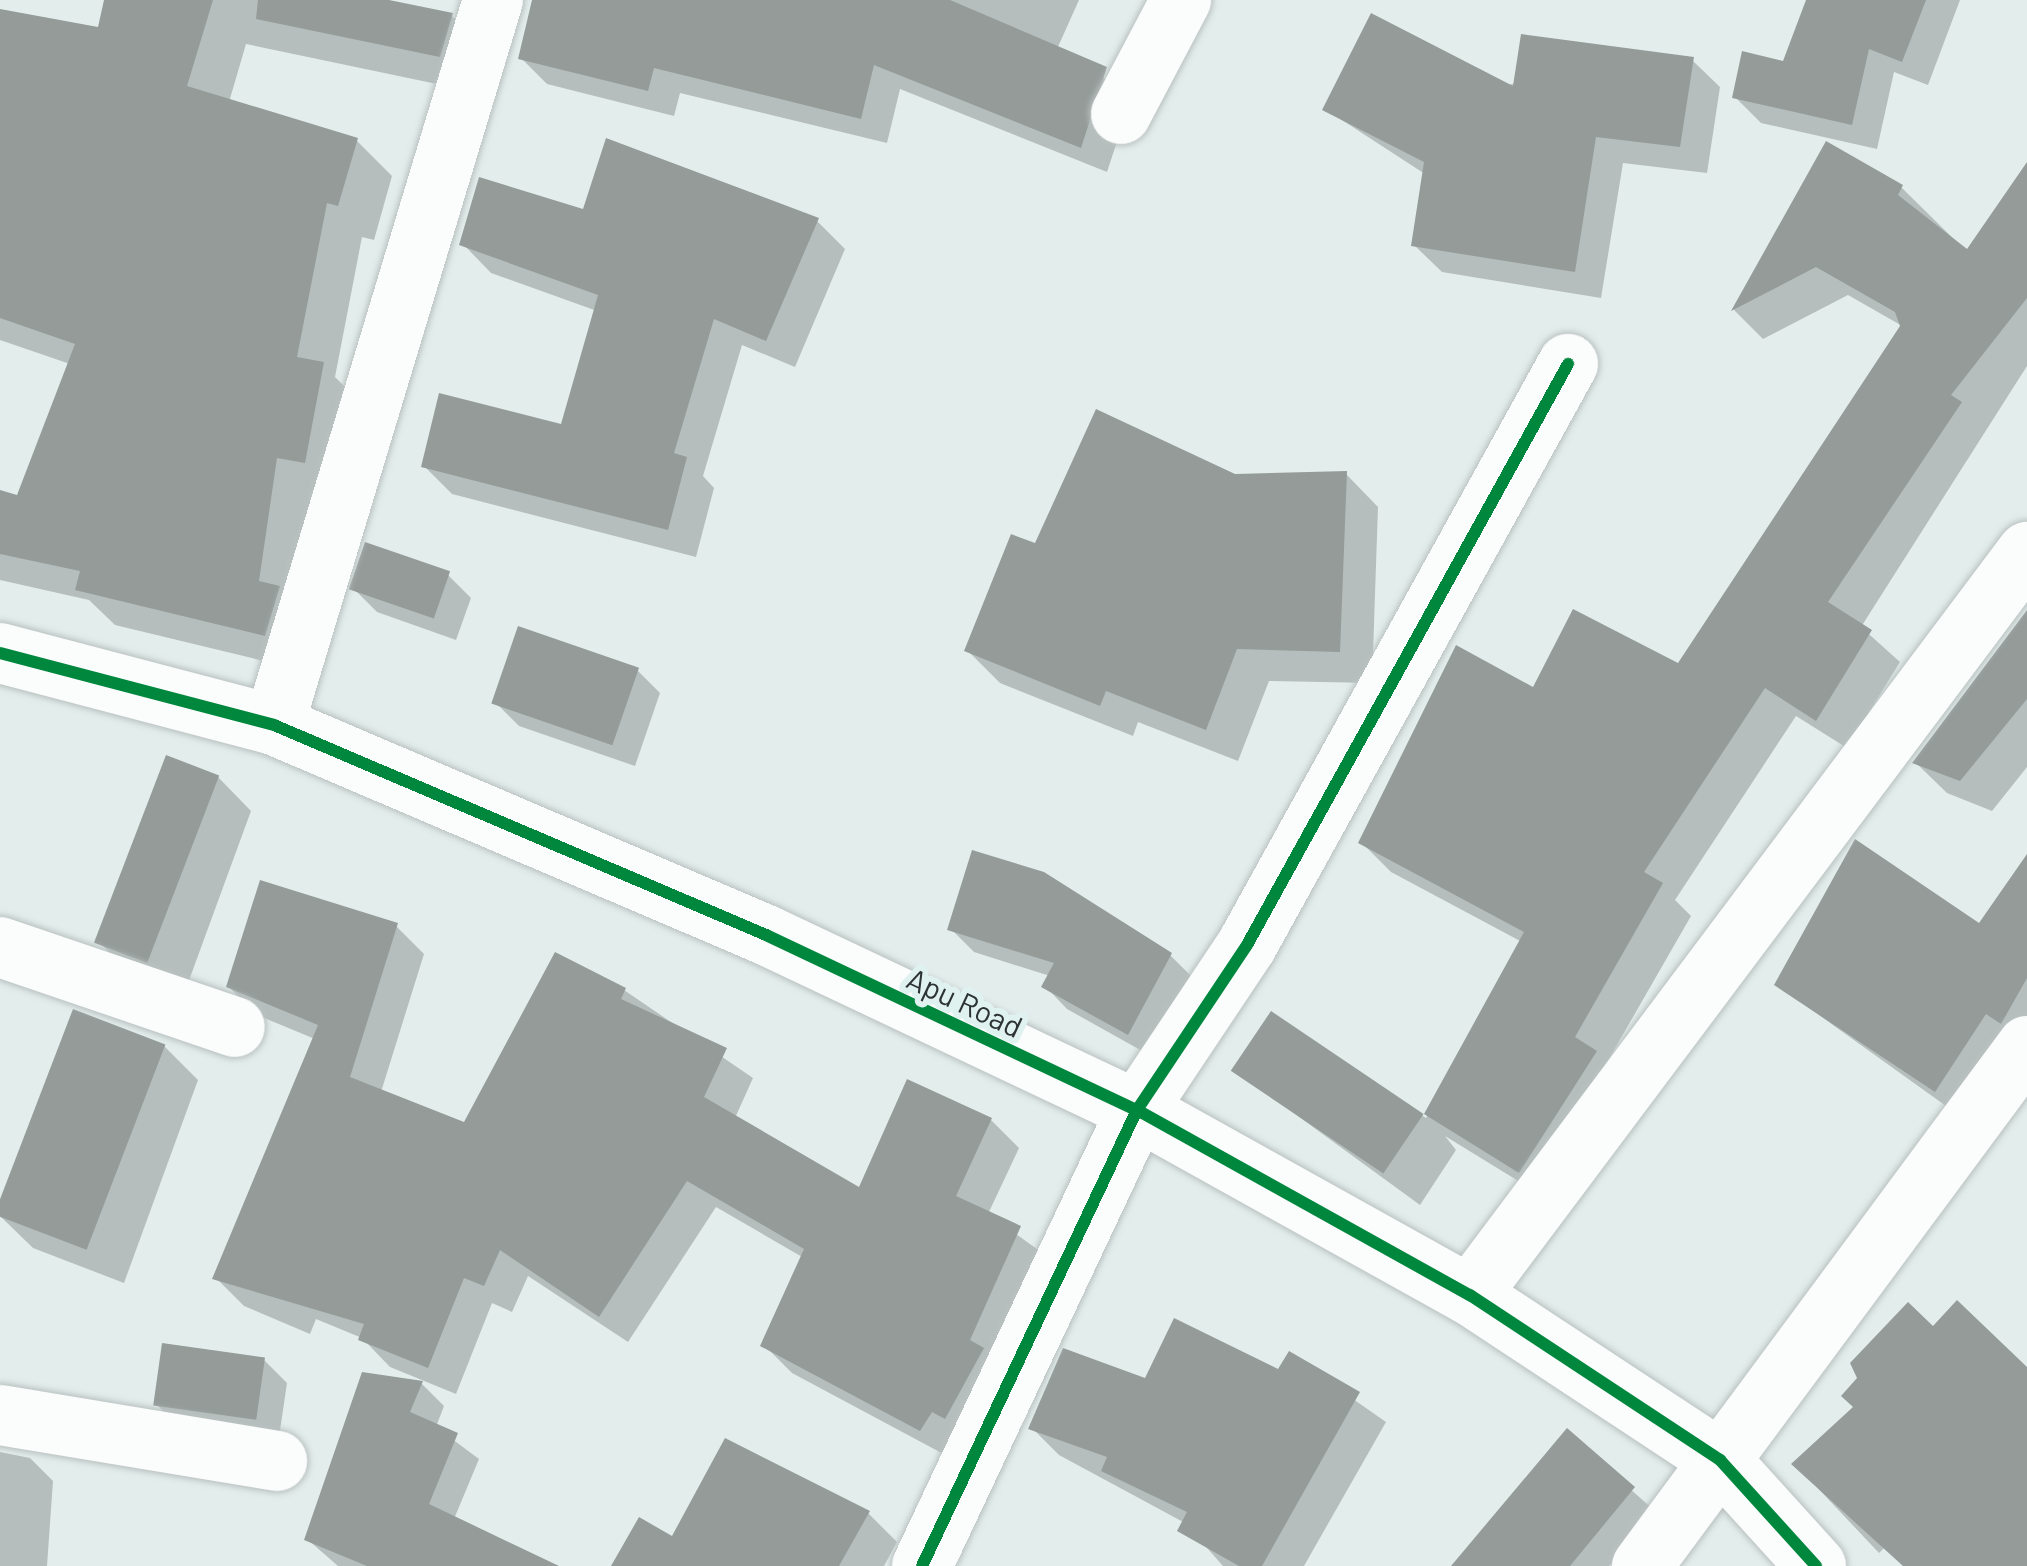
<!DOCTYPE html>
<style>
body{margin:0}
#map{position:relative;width:2027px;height:1566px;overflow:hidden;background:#e3eeec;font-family:Barlow,sans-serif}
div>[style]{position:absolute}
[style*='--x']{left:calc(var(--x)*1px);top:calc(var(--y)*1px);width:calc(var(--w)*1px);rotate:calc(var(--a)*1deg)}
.shadow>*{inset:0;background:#0003}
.building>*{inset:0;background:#949b99;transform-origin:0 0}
.roads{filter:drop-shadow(0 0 3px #b9c1c0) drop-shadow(0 0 3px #b9c1c0)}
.street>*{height:60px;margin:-30px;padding:0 30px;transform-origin:30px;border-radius:30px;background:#fbfcfc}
.cycleway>*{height:12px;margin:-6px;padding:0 6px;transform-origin:6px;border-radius:6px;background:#00873e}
span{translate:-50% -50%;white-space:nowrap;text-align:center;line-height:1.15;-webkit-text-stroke:12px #dff2f0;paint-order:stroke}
.street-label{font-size:30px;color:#2c3332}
</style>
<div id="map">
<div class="shadow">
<i style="clip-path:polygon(107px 0,374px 0,452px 16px,487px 52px,475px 92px,246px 44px,229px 102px,356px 140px,392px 176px,374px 240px,362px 237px,335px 377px,358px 400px,341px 497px,312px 492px,296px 606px,301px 670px,115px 625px,89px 600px,0 580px,0 493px,18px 499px,70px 364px,0 340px,0 12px,101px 31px)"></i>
<i style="clip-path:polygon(535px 0,1079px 0,1057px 49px,1132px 96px,1107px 172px,900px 89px,887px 143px,680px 93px,674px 116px,547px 84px,521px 58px)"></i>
<i style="clip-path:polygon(1809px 0,1960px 0,1928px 85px,1894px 72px,1877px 149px,1761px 123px,1735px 97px,1785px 64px)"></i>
<i style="clip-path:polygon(1692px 60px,1720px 87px,1707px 173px,1623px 163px,1601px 298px,1442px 272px,1414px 245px,1425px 174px,1325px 109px)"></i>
<i style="clip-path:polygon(1827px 145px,1902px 188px,1968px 253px,2027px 165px,2027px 366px,1861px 627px,1900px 662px,1847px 748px,1796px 716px,1675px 900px,1691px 916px,1606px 1064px,1625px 1083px,1549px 1200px,1445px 1136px,1456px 1150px,1420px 1205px,1236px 1071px,1272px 1015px,1426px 1118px,1522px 942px,1391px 872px,1361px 842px,1457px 649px,1534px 691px,1679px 667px,1904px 327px,1848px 295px,1763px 339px,1734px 310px)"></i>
<i style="clip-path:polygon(585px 213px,817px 221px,845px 249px,795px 367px,742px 345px,703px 476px,714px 488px,696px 557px,452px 494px,424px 466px,563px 428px,597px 311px,491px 273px,463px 244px)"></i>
<i style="clip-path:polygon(1346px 474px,1378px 507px,1372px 683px,1269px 681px,1238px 761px,1138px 722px,1133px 736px,1000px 683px,967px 650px,1235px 477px)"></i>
<i style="clip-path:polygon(448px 575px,471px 598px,456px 640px,377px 612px,354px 589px)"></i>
<i style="clip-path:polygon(2027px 618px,2027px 767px,1992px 811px,1947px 793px,1916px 763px)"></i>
<i style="clip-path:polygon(637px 670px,660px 693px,635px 766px,519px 726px,496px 703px)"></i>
<i style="clip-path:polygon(218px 777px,251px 811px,184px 994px,134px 977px,100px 943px)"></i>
<i style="clip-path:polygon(2027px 860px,2027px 1048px,1967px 1121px,1777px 985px,1979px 927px)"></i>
<i style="clip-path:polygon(396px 926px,424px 954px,381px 1092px,465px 1126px,624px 990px,753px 1078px,735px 1118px,860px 1191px,991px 1120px,1019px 1148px,988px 1214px,1048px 1257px,949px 1457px,792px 1373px,764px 1345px,804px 1258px,716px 1207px,628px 1342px,528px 1276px,512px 1312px,492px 1303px,456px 1394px,390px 1367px,362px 1338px,316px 1319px,310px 1334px,244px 1306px,216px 1278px,315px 1039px,257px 1015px,229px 987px)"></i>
<i style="clip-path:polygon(951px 929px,1170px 955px,1193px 978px,1151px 1056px,1067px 1009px,1045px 986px,1050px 976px,974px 952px)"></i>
<i style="clip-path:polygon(74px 1013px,164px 1046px,198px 1080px,124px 1283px,33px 1248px,0 1216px)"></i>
<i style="clip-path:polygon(1933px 1330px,2027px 1371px,2027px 1566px,1907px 1566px,1888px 1544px,1879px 1553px,1795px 1464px)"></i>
<i style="clip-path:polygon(1290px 1355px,1386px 1422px,1304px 1566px,1223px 1566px,1185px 1523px,1059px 1455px,1032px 1428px,1147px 1382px,1280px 1373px)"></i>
<i style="clip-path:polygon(264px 1360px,287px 1383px,278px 1444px,179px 1427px,156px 1404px)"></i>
<i style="clip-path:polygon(421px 1383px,444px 1406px,436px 1427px,479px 1459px,454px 1519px,552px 1566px,338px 1566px,307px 1539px)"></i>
<i style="clip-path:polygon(1567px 1433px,1655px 1511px,1609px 1566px,1454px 1566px)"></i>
<i style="clip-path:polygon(0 1452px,30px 1458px,53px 1481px,47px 1566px,0 1566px)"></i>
<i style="clip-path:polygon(868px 1513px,897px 1542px,884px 1566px,615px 1566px,673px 1540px)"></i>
</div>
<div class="building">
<i style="clip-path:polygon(104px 0,213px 0,187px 86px,358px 138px,338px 206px,327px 203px,297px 357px,324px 362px,305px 463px,277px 458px,259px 581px,280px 586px,265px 636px,75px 590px,80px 571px,0 554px,0 490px,17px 495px,75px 344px,0 318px,0 9px,98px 27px)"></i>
<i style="clip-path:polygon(258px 0,389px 0,453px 13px,440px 57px,256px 19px)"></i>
<i style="clip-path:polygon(532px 0,950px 0,1107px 67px,1081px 148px,874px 65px,861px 119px,654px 68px,648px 91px,518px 59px)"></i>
<i style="clip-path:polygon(1806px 0,1926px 0,1902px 62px,1869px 49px,1852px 125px,1732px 98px,1742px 51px,1783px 61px)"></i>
<i style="clip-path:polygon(1371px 13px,1513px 86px,1521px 34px,1694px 57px,1680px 147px,1596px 137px,1575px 272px,1411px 246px,1424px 162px,1322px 110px)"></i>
<i style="clip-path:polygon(606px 138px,819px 218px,766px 341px,714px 319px,674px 453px,687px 457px,668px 530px,421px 467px,439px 393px,561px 424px,598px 295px,459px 245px,479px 177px,583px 209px)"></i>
<i style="clip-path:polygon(1826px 141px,1903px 185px,1898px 195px,1967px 249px,2027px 162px,2027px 298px,1951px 395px,1962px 402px,1828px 602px,1872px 630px,1816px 721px,1765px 688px,1644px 872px,1663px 883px,1575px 1037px,1597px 1051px,1519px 1173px,1424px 1114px,1524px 932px,1358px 843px,1456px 645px,1533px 687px,1573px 609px,1678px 663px,1900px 326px,1895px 312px,1816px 267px,1731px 311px)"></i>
<i style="clip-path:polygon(1096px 409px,1235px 474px,1347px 471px,1340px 652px,1237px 649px,1206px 730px,1106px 691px,1100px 706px,964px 651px,1011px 534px,1035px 543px)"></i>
<i style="left:365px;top:542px;width:90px;height:50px;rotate:19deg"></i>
<i style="clip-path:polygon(2027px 610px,2027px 699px,1960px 781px,1912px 763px)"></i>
<i style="left:518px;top:626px;width:128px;height:82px;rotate:19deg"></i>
<i style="left:166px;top:755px;width:57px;height:201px;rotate:21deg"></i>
<i style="clip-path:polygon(1855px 839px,1979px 923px,2027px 854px,2027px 978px,2001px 1024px,1986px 1014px,1935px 1092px,1774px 985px)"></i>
<i style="clip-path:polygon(972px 850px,1044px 872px,1172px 953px,1128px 1035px,1041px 987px,1054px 963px,947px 930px)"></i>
<i style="clip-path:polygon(260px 880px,398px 923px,350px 1077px,464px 1122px,555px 952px,626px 988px,621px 999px,727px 1048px,704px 1097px,859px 1187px,907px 1079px,992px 1118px,956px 1196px,1021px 1226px,970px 1340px,984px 1348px,945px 1419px,932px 1412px,920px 1431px,760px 1346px,804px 1249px,687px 1181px,599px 1317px,500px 1250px,484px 1286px,464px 1278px,428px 1368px,358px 1340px,364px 1324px,212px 1279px,318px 1025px,226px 987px)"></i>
<i style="left:73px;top:1009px;width:99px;height:220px;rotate:21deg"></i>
<i style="left:1271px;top:1011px;width:184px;height:72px;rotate:34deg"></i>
<i style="clip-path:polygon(1957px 1300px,2027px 1367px,2027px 1566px,1903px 1566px,1791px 1464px,1853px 1407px,1841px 1396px,1857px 1378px,1850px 1363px,1908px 1302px,1933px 1326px)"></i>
<i style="clip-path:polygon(1174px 1318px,1278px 1369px,1289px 1351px,1360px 1392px,1262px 1566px,1239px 1566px,1177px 1531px,1187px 1512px,1101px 1471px,1107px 1457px,1028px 1429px,1063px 1348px,1145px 1378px)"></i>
<i style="left:162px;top:1343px;width:104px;height:63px;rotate:8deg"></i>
<i style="clip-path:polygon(362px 1372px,423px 1381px,410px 1412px,458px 1433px,429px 1504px,559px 1566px,367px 1566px,304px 1540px)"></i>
<i style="clip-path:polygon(1567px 1428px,1635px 1487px,1570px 1566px,1451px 1566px)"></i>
<i style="clip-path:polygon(725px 1438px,870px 1511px,839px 1566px,611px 1566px,639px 1517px,672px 1536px)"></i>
</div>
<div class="roads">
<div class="street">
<i style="--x:1121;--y:114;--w:129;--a:-62.2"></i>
<i style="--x:0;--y:653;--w:283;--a:14.7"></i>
<i style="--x:274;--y:725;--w:535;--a:23.11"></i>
<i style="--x:766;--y:935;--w:410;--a:25.3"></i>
<i style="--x:1137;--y:1110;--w:381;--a:29.1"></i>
<i style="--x:1470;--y:1295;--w:300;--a:33.4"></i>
<i style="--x:1720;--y:1460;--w:143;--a:47.8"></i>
<i style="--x:274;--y:725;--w:757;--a:-73.19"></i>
<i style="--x:0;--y:947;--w:248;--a:18.8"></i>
<i style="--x:1470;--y:1295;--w:929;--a:-53.14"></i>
<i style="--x:0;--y:1415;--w:281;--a:9.4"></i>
<i style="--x:922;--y:1566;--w:504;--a:-64.76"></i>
<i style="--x:1137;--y:1110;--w:198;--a:-56.3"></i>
<i style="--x:1247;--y:945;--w:664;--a:-61.08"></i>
<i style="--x:1642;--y:1566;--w:647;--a:-53.48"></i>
</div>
</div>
<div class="cycleway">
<i style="--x:0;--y:653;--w:283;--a:14.7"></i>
<i style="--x:274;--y:725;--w:535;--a:23.11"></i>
<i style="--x:766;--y:935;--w:410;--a:25.3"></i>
<i style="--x:1137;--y:1110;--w:381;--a:29.1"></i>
<i style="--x:1470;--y:1295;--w:300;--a:33.4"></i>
<i style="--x:1720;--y:1460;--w:143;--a:47.8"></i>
<i style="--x:922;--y:1566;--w:504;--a:-64.76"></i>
<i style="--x:1137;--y:1110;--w:198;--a:-56.3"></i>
<i style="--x:1247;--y:945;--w:664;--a:-61.08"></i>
</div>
<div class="street-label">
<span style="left:965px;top:1002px;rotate:25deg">Apu Road</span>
</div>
</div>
